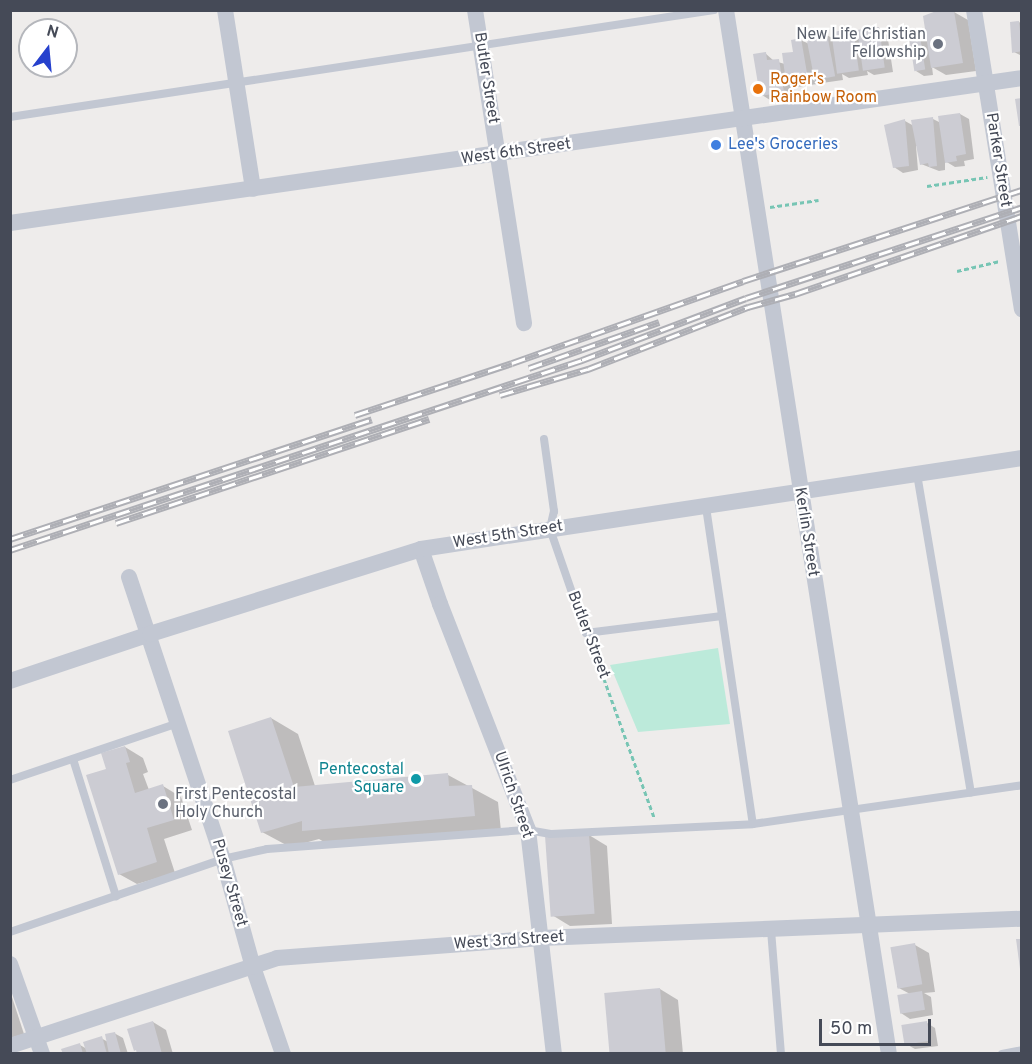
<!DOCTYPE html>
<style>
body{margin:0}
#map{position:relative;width:1032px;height:1064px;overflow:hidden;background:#eeeceb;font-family:Overpass,sans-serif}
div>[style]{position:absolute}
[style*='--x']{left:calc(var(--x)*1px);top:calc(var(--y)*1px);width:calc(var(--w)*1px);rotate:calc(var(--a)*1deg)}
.green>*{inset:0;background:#bceada}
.shadow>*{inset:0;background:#0003}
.building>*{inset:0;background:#ccccd3;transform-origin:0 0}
.path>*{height:3px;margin-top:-1.5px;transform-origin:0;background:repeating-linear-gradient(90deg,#77c5b4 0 4.5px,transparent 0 7.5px)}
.service>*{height:8px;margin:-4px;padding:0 4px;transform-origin:4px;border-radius:4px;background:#c2c7d2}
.minor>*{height:16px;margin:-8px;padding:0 8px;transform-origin:8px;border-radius:8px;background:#c2c7d2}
.rail>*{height:7px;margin-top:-3.5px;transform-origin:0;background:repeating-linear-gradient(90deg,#fff 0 14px,#aeafb5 0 28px);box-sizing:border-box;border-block:2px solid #aeafb5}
.dots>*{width:16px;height:16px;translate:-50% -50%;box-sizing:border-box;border:3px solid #fff;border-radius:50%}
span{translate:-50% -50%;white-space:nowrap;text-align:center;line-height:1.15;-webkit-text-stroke:4.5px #fff;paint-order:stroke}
.worship-label{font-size:16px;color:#5b616d}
.right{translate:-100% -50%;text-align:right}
.left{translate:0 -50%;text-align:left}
.street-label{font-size:16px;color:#454a57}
.food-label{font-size:16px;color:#c56008}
.shop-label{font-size:16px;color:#366cbe}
.culture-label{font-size:16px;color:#0d838f}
.frame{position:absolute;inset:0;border:12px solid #454a57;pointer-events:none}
.north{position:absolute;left:18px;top:18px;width:60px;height:60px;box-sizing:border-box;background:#fff;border:2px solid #b5b7bc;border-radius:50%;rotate:16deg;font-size:16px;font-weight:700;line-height:24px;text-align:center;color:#454a57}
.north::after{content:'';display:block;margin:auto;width:21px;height:27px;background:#2641cd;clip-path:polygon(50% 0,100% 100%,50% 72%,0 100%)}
.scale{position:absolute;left:819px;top:1019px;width:112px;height:27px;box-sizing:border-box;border:3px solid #454a57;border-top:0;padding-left:8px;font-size:18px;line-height:21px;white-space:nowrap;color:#454a57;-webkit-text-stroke:4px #fff;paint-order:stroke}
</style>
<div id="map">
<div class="green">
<i style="clip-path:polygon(718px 648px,730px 724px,638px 732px,610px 665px)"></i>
</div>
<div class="shadow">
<i style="clip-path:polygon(954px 12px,968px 20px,976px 71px,946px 75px,932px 67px,933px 75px,924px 76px,916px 71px,919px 31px,928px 37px)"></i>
<i style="clip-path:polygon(1019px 22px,1022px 24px,1022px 56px,1014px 52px)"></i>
<i style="clip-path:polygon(878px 28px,887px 33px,893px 72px,874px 75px,867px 71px,868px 75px,849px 78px,842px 74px,843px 80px,822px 83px,816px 79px,817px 84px,797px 87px,790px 83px,792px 97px,770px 100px,762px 95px,765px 53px,774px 61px,785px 64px,801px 40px,809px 44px,827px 35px,835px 40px,853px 30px,859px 34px)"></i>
<i style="clip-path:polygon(960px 114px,969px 119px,974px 159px,964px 161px,965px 166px,955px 167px,945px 161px,945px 170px,939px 171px,921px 164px,918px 146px,916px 146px,918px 170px,903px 173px,894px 167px,905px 121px,914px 126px,933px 119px,941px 123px)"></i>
<i style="clip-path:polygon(271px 718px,298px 734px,315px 786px,448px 775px,498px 802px,501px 831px,331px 846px,319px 839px,290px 847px,262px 832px)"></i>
<i style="clip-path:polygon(125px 747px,143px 758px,148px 772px,143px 774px,149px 790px,163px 786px,181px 797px,192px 830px,164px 839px,175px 873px,137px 884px,119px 874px,108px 770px)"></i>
<i style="clip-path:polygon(589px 835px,607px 846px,612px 924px,570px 926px,552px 915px)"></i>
<i style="clip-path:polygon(915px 945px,929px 953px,935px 992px,924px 993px,931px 997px,933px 1015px,910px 1019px,901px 1013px,910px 994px,897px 987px)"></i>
<i style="clip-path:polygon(660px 989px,678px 1000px,683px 1054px,611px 1054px)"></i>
<i style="clip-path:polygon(10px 991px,24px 1034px,10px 1038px)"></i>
<i style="clip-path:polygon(153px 1022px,166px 1030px,173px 1054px,138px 1054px)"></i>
<i style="clip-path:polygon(927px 1023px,935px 1028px,938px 1046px,915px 1049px,906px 1044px)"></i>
<i style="clip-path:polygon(114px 1033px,123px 1038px,128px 1054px,64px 1054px,80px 1045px,87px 1049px,101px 1038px,108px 1042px)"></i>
</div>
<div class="building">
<i style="clip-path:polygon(939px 10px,954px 11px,963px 63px,931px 68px,923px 16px)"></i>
<i style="clip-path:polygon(1019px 21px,1022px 51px,1012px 53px,1010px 22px)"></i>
<i style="left:879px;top:27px;width:41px;height:22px;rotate:82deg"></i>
<i style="left:853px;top:29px;width:42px;height:22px;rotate:82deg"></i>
<i style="left:919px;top:30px;width:40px;height:11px;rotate:81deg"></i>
<i style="left:827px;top:34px;width:43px;height:21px;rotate:79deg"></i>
<i style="clip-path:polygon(801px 38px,808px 79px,786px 82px,782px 53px,793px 52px,791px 40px)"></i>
<i style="clip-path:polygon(766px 52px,767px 60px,779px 59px,784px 92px,760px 96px,753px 54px)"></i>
<i style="clip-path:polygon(1022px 98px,1022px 126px,1019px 126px,1015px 99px)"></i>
<i style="clip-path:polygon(960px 113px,966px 154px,956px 156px,957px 161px,945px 163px,938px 116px)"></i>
<i style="clip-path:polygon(933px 117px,937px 166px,929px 167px,928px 163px,920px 165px,911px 120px)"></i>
<i style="clip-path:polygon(905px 119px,909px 166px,893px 168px,884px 125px)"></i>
<i style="clip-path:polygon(271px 717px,294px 787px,448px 773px,449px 786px,472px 785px,475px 816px,302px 831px,302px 821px,261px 833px,228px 731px)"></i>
<i style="clip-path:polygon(125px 746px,130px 762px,126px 763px,135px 793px,163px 784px,174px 820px,147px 828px,157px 862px,118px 875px,86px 775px,106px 769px,101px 753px)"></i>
<i style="left:589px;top:834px;width:80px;height:44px;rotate:86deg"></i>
<i style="clip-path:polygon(1016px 939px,1022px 939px,1022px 969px,1020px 969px)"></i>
<i style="left:915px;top:943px;width:42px;height:25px;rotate:80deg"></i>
<i style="left:660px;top:988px;width:66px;height:56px;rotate:85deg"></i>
<i style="left:922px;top:991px;width:19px;height:25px;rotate:81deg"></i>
<i style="clip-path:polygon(153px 1021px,162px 1054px,137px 1054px,136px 1050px,134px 1051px,127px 1029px)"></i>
<i style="left:927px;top:1021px;width:20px;height:26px;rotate:81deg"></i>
<i style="clip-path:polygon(115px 1032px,121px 1054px,109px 1054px,105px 1034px)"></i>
<i style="clip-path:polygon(102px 1036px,107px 1054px,87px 1054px,83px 1042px)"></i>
<i style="clip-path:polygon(80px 1043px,83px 1054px,63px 1054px,61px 1049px)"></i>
</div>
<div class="path">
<i style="--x:927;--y:186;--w:61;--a:-8.5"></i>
<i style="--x:770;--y:207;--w:49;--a:-8.3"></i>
<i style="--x:957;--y:271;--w:44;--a:-13.1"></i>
<i style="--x:591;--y:643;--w:185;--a:70.1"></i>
</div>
<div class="service">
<i style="--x:10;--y:117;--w:712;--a:-8.64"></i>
<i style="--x:544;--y:439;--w:73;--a:82.1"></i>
<i style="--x:554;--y:511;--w:18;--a:103"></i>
<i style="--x:550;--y:529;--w:110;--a:70.9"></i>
<i style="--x:586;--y:633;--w:137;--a:-7.1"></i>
<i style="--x:917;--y:474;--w:323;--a:80.4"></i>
<i style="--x:706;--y:507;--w:320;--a:81.6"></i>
<i style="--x:73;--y:759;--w:144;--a:72.6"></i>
<i style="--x:10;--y:780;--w:177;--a:-18.7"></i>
<i style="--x:771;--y:930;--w:124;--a:85.4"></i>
<i style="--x:10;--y:932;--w:225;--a:-18.9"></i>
<i style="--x:223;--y:859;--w:45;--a:-12.8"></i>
<i style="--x:267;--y:849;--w:262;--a:-4.2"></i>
<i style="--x:528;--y:830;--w:23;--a:10"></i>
<i style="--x:551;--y:834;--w:202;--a:-2.8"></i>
<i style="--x:753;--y:824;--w:272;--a:-8.2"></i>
<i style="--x:1002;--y:1054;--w:20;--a:-11"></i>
</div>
<div class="minor">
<i style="--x:225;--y:10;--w:181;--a:81.1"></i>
<i style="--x:475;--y:10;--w:317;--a:81.1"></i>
<i style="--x:726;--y:10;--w:1057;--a:81.13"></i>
<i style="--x:974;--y:10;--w:303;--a:80.9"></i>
<i style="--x:10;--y:223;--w:1022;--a:-8.15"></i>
<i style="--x:421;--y:549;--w:58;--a:70.9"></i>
<i style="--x:440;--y:604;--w:243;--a:68.7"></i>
<i style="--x:528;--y:830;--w:226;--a:83.4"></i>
<i style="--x:129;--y:577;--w:297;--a:71.6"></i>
<i style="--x:223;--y:859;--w:112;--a:74.5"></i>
<i style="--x:253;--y:967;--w:92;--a:71"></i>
<i style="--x:10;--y:681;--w:148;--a:-18.6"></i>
<i style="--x:150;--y:634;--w:284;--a:-17.4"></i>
<i style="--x:421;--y:549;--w:608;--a:-8.61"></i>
<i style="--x:10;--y:964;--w:96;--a:70.4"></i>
<i style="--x:10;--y:1046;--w:281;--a:-18.2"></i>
<i style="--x:277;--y:958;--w:265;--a:-4.3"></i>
<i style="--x:541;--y:938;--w:481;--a:-2.3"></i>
</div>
<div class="rail">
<i style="--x:529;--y:368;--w:138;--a:-19.5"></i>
<i style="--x:500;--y:395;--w:92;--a:-16.5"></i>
<i style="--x:588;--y:369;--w:172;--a:-21.2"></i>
<i style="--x:748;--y:307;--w:49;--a:-15.5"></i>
<i style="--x:795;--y:294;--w:240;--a:-19"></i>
<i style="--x:355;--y:415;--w:165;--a:-18.3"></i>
<i style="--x:512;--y:363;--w:245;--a:-19.5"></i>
<i style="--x:743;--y:281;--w:293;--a:-18.1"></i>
<i style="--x:116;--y:523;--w:330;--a:-18.4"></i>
<i style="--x:10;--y:539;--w:381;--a:-18.3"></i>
<i style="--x:10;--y:550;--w:603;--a:-18.37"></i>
<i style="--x:582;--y:360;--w:175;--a:-20.7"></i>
<i style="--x:746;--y:298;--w:291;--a:-18.2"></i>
</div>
<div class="dots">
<i style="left:938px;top:44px;background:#6b7280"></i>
<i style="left:758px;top:89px;background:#e8710a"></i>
<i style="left:716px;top:145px;background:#3f7fe0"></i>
<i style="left:416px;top:779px;background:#0f9aa8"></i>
<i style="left:163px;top:804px;background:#6b7280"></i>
</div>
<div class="worship-label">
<span class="right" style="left:926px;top:44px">New Life Christian<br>Fellowship</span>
<span class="left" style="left:175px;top:804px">First Pentecostal<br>Holy Church</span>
</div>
<div class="street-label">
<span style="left:486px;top:78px;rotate:81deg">Butler Street</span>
<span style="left:516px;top:152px;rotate:-8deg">West 6th Street</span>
<span style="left:998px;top:160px;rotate:81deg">Parker Street</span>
<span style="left:806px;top:532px;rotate:81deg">Kerlin Street</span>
<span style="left:508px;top:535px;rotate:-9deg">West 5th Street</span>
<span style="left:588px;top:635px;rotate:69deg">Butler Street</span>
<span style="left:513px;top:795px;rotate:71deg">Ulrich Street</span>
<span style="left:229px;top:883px;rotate:74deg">Pusey Street</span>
<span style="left:509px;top:941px;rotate:-4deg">West 3rd Street</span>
</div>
<div class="food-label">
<span class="left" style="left:770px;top:89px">Roger's<br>Rainbow Room</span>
</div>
<div class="shop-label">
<span class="left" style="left:728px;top:145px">Lee's Groceries</span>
</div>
<div class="culture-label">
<span class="right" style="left:404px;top:779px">Pentecostal<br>Square</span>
</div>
<div class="frame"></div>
<div class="north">N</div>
<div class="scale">50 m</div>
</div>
